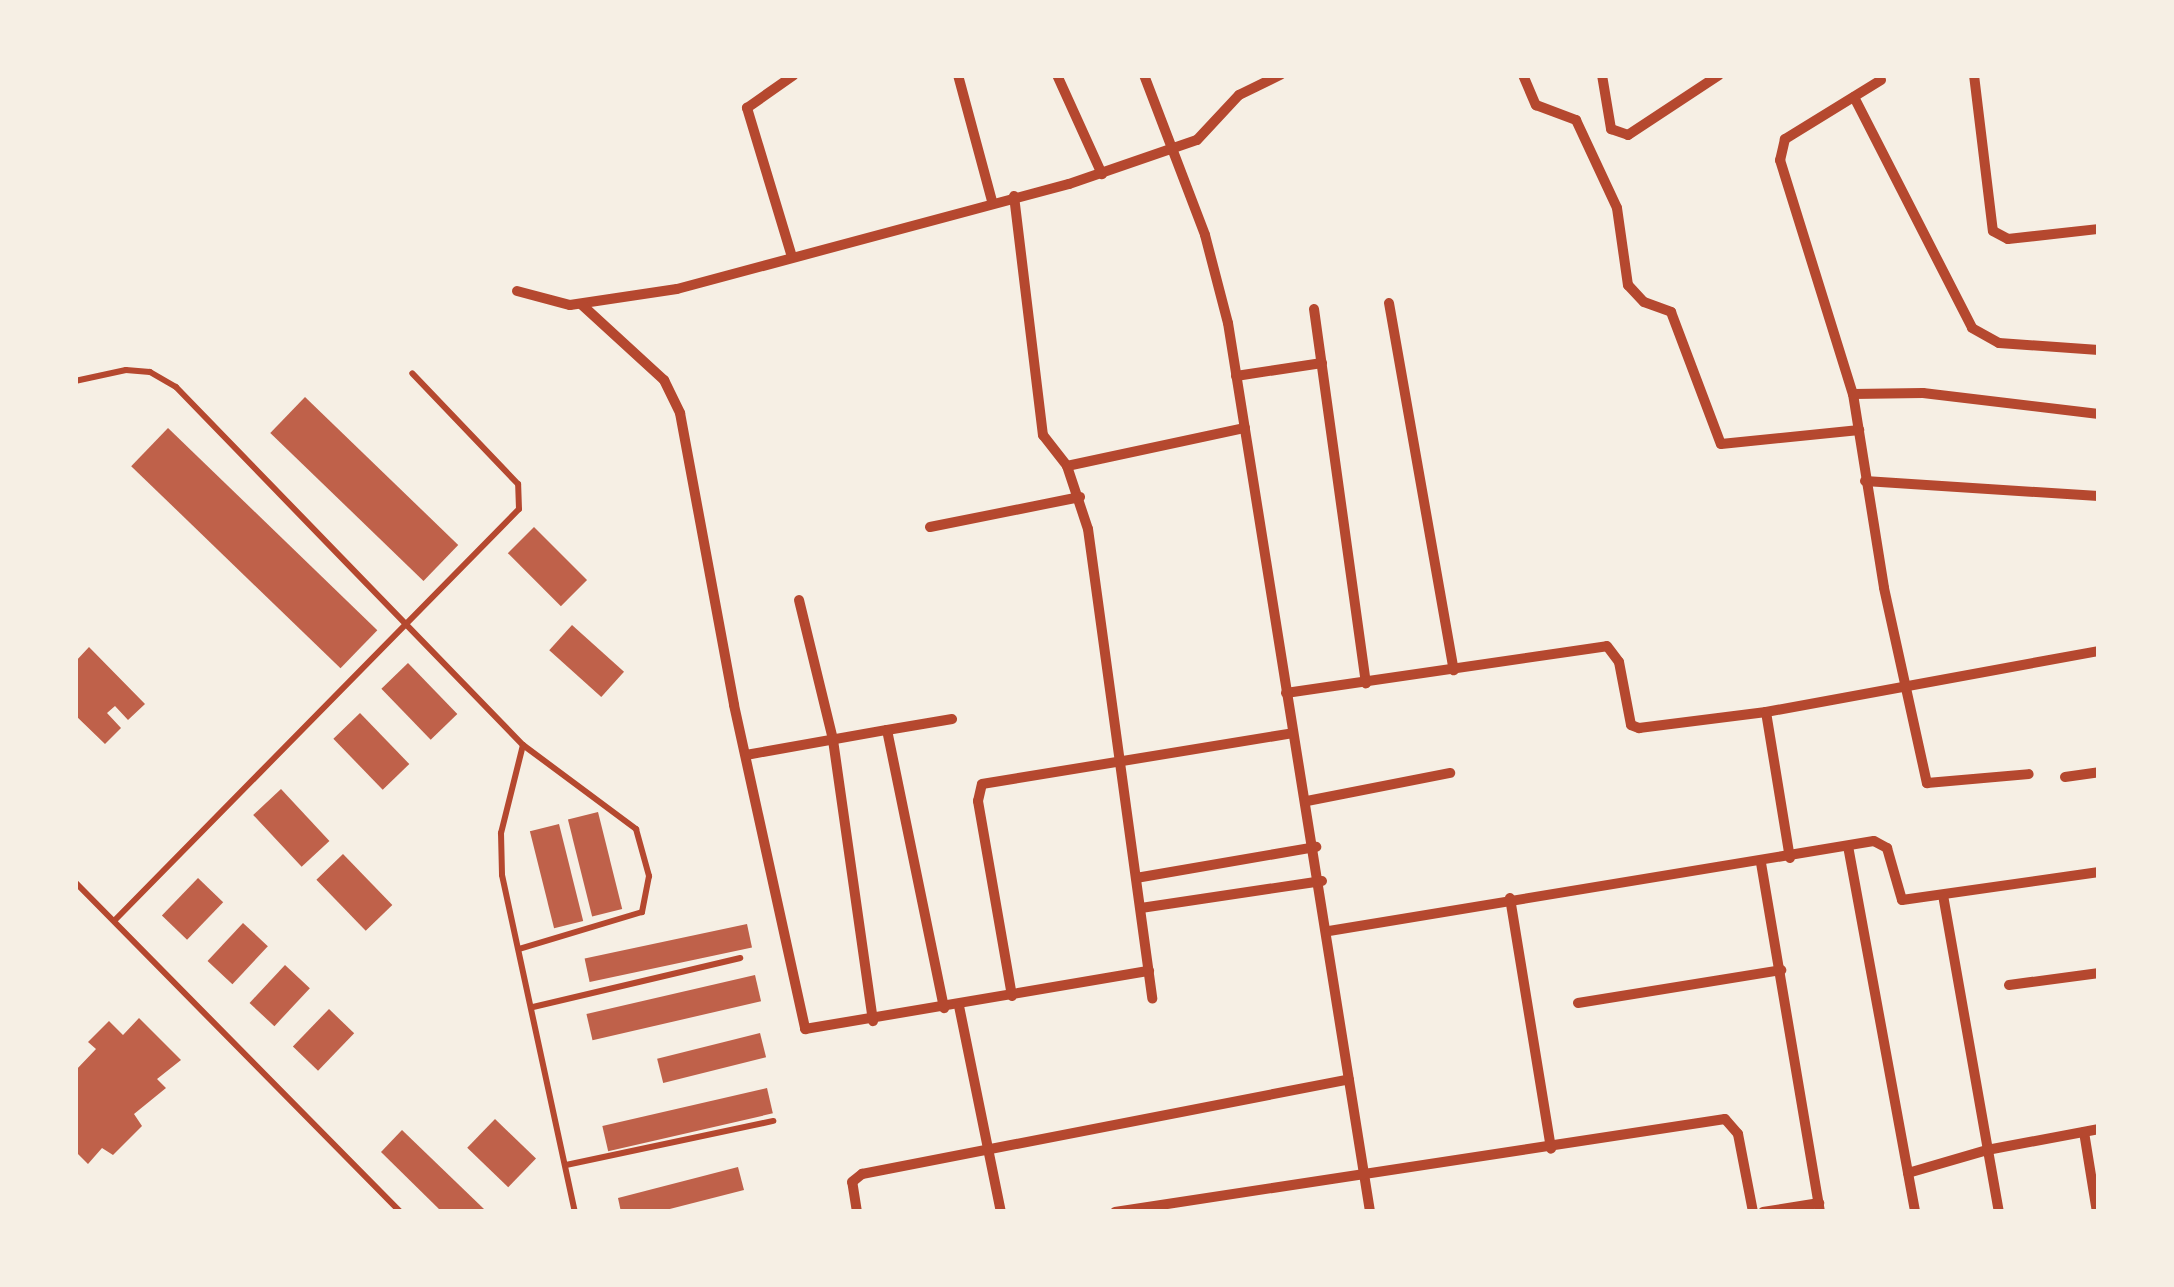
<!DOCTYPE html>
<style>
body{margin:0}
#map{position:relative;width:2174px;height:1287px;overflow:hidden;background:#f6efe4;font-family:"Playfair Display",serif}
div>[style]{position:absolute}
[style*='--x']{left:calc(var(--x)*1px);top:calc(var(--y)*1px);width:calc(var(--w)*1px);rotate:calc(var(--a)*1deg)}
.building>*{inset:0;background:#bf614a;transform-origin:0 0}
.service>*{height:6px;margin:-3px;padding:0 3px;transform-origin:3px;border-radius:3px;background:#b5482f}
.minor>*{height:10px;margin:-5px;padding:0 5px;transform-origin:5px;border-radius:5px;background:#b5482f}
span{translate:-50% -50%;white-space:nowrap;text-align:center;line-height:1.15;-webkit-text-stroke:9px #f6efe4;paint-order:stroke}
.frame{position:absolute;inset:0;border:78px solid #f6efe4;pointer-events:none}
</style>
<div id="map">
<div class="building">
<i style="left:305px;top:397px;width:213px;height:50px;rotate:44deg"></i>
<i style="left:168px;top:428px;width:291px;height:53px;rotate:44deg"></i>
<i style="left:534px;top:527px;width:75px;height:37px;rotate:45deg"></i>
<i style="left:572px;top:625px;width:70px;height:34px;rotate:42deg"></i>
<i style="clip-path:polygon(89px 647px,145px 704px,128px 720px,115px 706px,107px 713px,121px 728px,105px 744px,75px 715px,75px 662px)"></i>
<i style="left:408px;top:663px;width:71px;height:37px;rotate:46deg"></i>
<i style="left:360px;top:713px;width:71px;height:37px;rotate:46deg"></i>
<i style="left:281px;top:789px;width:71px;height:38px;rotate:47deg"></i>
<i style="left:598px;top:812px;width:100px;height:31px;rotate:76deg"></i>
<i style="left:559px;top:824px;width:100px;height:30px;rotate:76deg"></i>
<i style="left:343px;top:854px;width:71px;height:37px;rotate:46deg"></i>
<i style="left:198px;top:878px;width:35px;height:52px;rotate:44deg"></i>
<i style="left:243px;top:923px;width:34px;height:52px;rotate:43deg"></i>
<i style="left:747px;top:924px;width:24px;height:166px;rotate:78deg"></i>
<i style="left:285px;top:965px;width:34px;height:52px;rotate:43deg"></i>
<i style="left:755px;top:975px;width:27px;height:173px;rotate:77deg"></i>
<i style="left:329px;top:1009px;width:35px;height:52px;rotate:44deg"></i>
<i style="clip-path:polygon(139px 1018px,181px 1060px,157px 1079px,166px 1088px,134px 1114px,142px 1126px,113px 1155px,102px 1148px,88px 1164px,75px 1151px,75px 1071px,96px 1049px,88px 1042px,109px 1021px,123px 1035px)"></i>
<i style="left:760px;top:1033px;width:25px;height:106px;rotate:76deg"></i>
<i style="left:767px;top:1088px;width:26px;height:169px;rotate:77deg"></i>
<i style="left:495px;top:1119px;width:57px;height:40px;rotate:44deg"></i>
<i style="clip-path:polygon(402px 1130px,484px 1209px,481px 1212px,442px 1212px,381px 1152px)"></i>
<i style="clip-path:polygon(738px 1167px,744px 1190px,658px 1212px,621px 1212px,618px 1198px)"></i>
</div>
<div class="service">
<i style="--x:75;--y:381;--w:52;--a:-12.2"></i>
<i style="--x:126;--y:370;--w:24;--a:5"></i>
<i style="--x:150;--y:372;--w:30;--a:30"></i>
<i style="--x:176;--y:387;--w:499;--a:45.9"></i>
<i style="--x:523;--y:745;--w:141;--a:36.6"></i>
<i style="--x:636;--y:829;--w:49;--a:74.5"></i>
<i style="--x:649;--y:876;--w:37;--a:101"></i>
<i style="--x:642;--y:912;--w:128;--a:163.3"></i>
<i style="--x:523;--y:745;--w:91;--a:104"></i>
<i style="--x:501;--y:833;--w:42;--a:88.6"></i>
<i style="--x:502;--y:875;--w:345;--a:77.8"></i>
<i style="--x:75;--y:882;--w:463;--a:45.4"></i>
<i style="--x:115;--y:920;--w:576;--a:-45.49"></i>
<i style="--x:519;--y:509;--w:25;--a:-92"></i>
<i style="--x:518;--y:484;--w:153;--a:-133.7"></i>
<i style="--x:533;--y:1007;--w:213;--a:-13.3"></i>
<i style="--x:566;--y:1165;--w:212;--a:-12"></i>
</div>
<div class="minor">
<i style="--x:958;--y:75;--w:131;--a:74.9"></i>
<i style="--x:1057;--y:75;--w:109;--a:65.6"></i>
<i style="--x:1144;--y:75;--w:171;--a:69.1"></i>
<i style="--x:1205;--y:235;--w:91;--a:75.4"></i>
<i style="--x:1228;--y:323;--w:900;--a:80.92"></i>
<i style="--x:1523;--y:75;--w:33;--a:67"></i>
<i style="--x:1536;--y:105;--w:43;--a:20.6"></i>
<i style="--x:1576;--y:120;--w:97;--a:65"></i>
<i style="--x:1617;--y:208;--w:78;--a:81.9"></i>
<i style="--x:1628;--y:285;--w:23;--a:47"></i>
<i style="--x:1644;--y:302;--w:29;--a:20"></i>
<i style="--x:1671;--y:312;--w:141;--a:69.3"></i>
<i style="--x:1721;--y:444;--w:139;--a:-5.8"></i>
<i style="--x:1602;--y:75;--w:55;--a:80.5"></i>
<i style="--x:1611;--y:129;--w:18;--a:19"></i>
<i style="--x:1628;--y:135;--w:109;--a:-33.4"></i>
<i style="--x:1974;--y:75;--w:157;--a:83.1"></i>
<i style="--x:1993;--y:231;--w:17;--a:28"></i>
<i style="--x:2008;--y:239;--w:92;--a:-6.3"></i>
<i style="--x:1881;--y:80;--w:113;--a:148.4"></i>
<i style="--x:1785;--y:139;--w:22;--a:103"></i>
<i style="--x:1780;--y:160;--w:245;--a:72.7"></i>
<i style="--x:1853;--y:394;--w:196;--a:80.9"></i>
<i style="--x:1884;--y:588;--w:200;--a:77.6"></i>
<i style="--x:1927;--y:783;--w:102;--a:-5"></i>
<i style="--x:1854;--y:97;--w:259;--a:62.9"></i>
<i style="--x:1972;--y:328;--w:31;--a:29"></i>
<i style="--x:1999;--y:343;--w:100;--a:4"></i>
<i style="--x:1014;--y:196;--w:241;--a:83.1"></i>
<i style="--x:1043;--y:435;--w:39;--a:52"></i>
<i style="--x:1067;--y:466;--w:66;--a:71.6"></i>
<i style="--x:1088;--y:529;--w:474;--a:82.2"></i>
<i style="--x:792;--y:257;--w:156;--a:-106.8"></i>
<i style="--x:747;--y:108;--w:57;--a:-35.1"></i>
<i style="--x:517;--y:291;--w:55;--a:14.8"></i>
<i style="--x:570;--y:305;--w:108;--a:-8.5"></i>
<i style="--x:677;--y:289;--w:406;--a:-15"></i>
<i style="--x:1069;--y:184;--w:135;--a:-19"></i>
<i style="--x:1197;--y:140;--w:62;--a:-47"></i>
<i style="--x:1239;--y:95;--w:46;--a:-26"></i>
<i style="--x:1389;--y:303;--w:373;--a:80"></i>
<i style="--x:581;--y:304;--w:113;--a:42.5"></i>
<i style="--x:664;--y:380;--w:37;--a:64"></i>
<i style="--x:680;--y:413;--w:297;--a:79.5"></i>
<i style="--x:734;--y:705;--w:332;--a:77.6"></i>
<i style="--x:805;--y:1029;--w:349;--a:-9.6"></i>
<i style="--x:1314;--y:309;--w:378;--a:82.1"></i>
<i style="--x:1236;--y:376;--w:87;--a:-8.6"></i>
<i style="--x:1853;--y:394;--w:70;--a:-0.8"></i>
<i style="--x:1923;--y:393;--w:177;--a:6.8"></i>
<i style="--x:1067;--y:466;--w:182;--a:-12.1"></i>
<i style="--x:1865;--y:481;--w:234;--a:3.7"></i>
<i style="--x:930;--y:527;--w:153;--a:-11.3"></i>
<i style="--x:799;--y:600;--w:144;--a:76.3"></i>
<i style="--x:833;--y:740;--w:284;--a:81.9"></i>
<i style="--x:1286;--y:693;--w:324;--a:-8.3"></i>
<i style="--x:1607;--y:646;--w:20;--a:53"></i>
<i style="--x:1619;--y:662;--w:64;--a:79.2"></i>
<i style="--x:1631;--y:725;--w:9;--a:21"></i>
<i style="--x:1639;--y:728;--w:128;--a:-7.2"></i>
<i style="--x:1766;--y:712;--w:148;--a:80.7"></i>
<i style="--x:1766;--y:712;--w:339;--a:-10.4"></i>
<i style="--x:887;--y:730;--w:66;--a:-9.6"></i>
<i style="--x:746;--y:755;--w:143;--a:-10.1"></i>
<i style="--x:887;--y:730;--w:284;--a:78.4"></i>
<i style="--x:2065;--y:777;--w:34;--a:-8"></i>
<i style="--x:1307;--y:801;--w:146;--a:-11.1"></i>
<i style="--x:1848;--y:846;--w:372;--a:79.6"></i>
<i style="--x:1761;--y:863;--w:354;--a:80.4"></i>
<i style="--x:1136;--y:878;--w:183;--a:-9.8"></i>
<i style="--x:1943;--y:895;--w:322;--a:80"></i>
<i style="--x:1510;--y:898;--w:254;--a:80.7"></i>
<i style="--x:1141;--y:908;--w:183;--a:-8.5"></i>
<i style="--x:1329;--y:931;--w:552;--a:-9.38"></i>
<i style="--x:1874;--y:841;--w:15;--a:28"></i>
<i style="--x:1887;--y:848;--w:54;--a:73.9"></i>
<i style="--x:1902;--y:900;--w:199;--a:-8.1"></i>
<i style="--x:2009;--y:985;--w:91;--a:-7.6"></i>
<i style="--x:1012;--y:996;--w:198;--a:-99.9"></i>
<i style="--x:978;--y:801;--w:17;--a:-77"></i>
<i style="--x:982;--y:784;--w:315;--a:-9.3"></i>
<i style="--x:1578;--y:1003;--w:206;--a:-9.2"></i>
<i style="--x:959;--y:1006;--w:210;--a:78.5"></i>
<i style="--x:2084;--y:1132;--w:81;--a:80.8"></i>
<i style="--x:1908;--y:1173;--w:82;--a:-16.2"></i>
<i style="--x:1987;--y:1150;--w:114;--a:-10.6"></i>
<i style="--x:857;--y:1212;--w:30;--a:-99"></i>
<i style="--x:852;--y:1182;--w:13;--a:-39"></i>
<i style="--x:862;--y:1174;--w:496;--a:-11"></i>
<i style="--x:1115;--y:1212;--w:617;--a:-8.67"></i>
<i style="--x:1725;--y:1119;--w:20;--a:49"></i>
<i style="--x:1738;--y:1134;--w:79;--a:79.1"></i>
<i style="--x:1763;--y:1212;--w:57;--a:-9.1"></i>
</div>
<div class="frame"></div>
</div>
